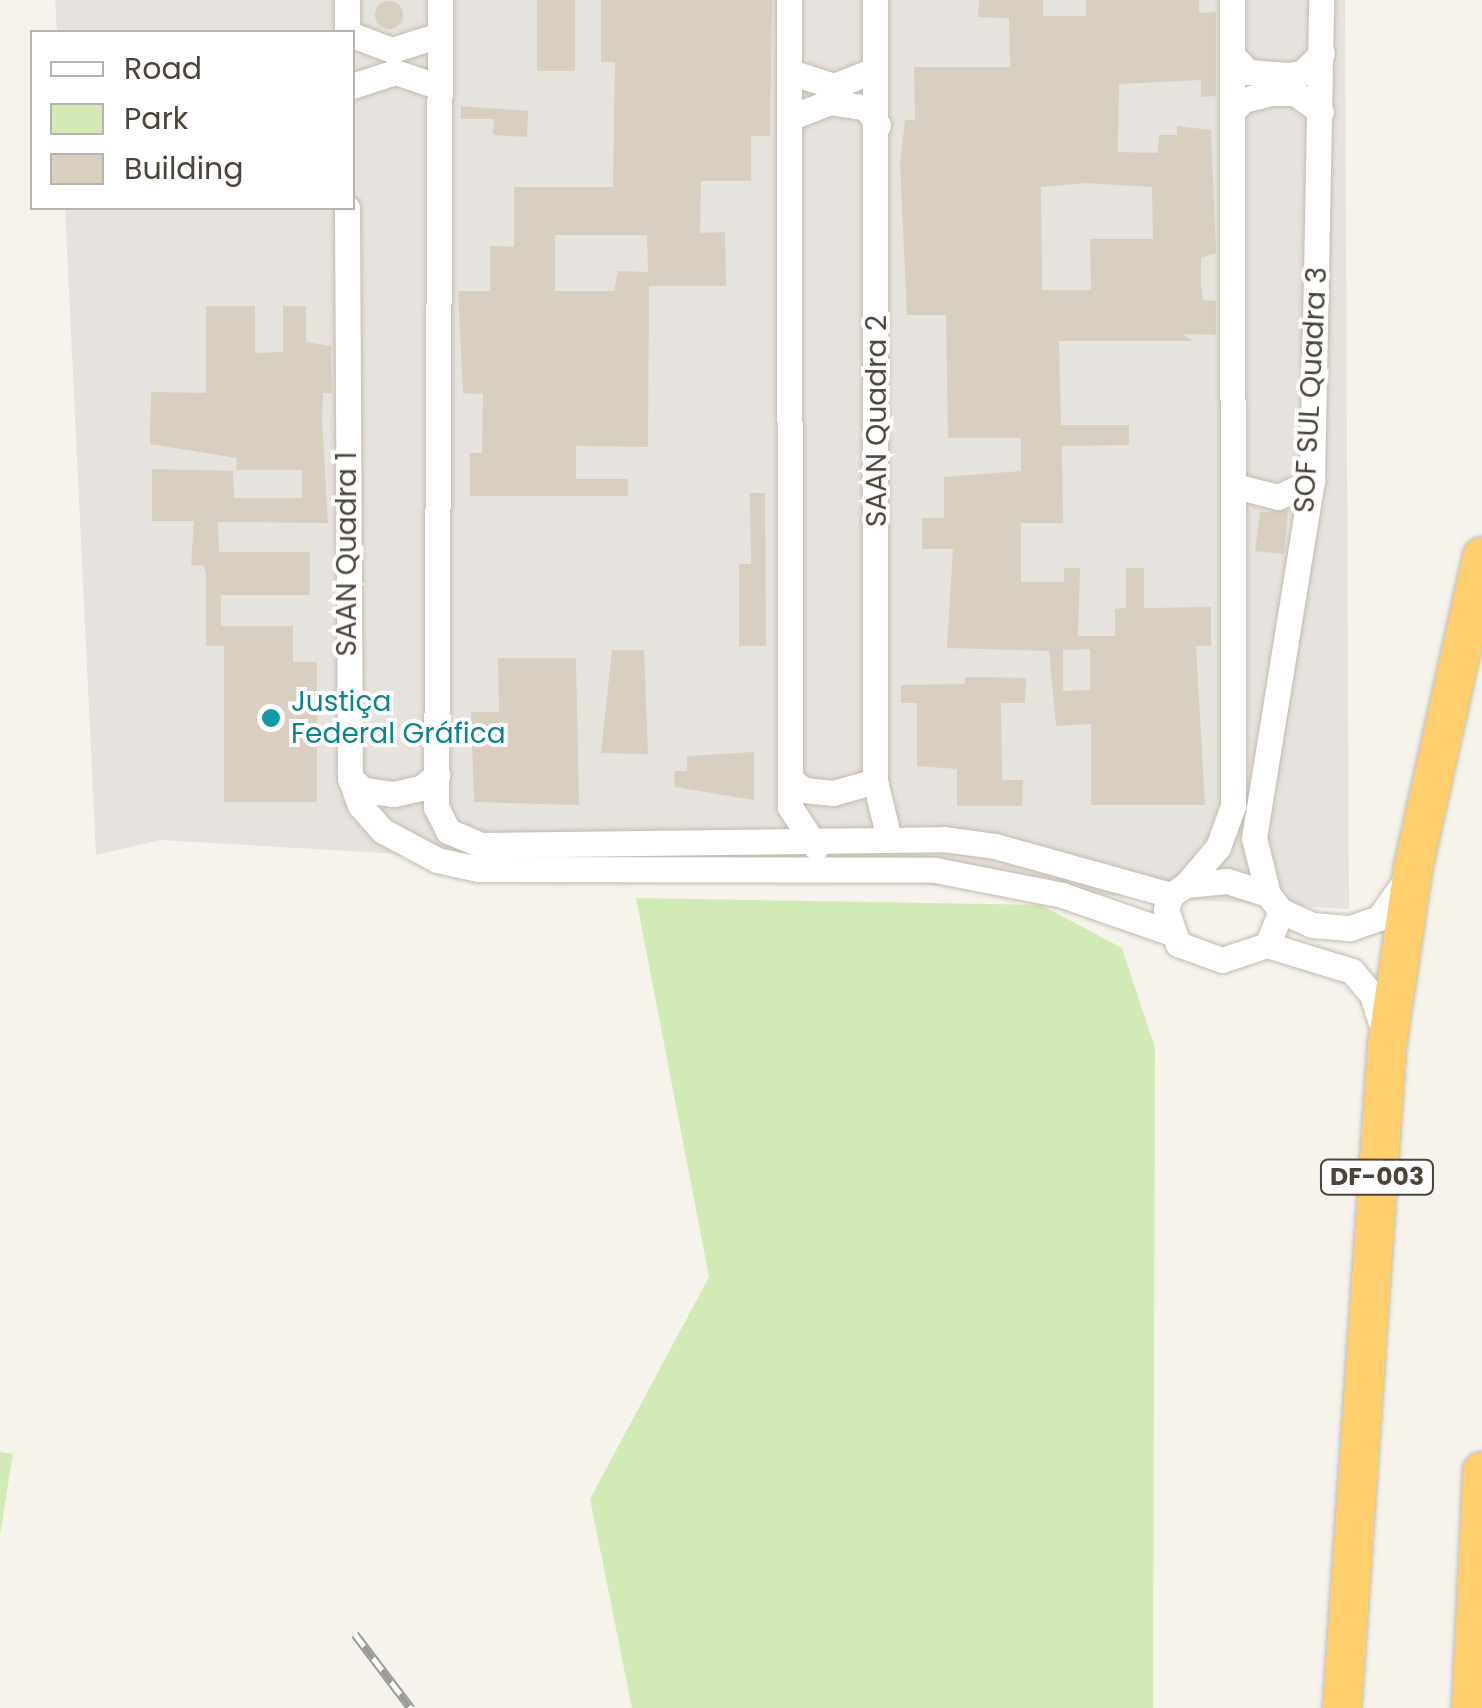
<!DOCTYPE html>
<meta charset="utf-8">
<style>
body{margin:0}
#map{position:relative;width:1482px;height:1708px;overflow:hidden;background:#f6f3ec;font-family:Poppins,sans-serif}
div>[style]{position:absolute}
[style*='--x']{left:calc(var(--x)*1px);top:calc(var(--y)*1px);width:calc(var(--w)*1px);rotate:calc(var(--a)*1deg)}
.industrial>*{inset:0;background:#e6e2dd}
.green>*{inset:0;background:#d2eab5;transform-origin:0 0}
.building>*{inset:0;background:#d8cfc1;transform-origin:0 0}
.round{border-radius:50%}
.roads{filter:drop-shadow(0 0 2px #c2bbae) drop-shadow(0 0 2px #c2bbae)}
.minor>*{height:25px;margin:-12.5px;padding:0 12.5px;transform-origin:12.5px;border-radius:12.5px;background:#fff}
.highway>*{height:38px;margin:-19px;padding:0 19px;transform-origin:19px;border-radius:19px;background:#ffcf6e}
.rail>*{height:9px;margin-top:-4.5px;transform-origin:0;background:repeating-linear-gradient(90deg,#fff 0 15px,#9a9a9a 0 30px);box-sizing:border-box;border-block:2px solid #9a9a9a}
.dots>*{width:28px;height:28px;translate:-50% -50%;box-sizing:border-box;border:5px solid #fff;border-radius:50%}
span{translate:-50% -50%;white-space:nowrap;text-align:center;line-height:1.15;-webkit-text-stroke:8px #fff;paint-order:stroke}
.shield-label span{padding:2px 8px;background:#fff;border:2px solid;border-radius:8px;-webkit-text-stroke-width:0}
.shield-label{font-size:25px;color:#4b4439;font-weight:700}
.street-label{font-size:28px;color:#4b4439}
.culture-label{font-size:28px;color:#0d838f}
.left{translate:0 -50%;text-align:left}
.legend{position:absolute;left:30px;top:30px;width:325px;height:180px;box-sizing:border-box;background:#fff;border:2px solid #b7b4b0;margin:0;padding:12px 18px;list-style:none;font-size:30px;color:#4b4439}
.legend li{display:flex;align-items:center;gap:20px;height:50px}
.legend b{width:50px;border:2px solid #b7b4b0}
</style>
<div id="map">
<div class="industrial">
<i style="clip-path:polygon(55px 0,1345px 0,1349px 909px,160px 840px,96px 855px,65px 208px,352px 208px,352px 32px,57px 32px)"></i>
</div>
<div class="green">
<i style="clip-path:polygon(636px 898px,1041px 905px,1122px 948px,1155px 1048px,1153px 1708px,632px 1708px,590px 1499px,709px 1277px)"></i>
<i style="left:0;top:1452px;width:13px;height:256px;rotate:9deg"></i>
</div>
<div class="building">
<i style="left:537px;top:0;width:38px;height:71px"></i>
<i style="clip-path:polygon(evenodd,601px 0,772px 0,770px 136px,751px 136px,751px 181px,701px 181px,700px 233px,725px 232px,726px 286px,649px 286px,648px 447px,576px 446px,576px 479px,628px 479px,628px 496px,470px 496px,470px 453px,482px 453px,483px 394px,463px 393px,458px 291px,490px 291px,490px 246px,514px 247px,514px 187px,613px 187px,615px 62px,601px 62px,601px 0,555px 235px,647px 235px,648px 272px,618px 271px,614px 291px,555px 291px,555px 235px)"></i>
<i style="clip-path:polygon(evenodd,979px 0,1043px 0,1043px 16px,1086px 16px,1086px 0,1199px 0,1199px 13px,1216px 12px,1216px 96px,1201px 97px,1201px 80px,1119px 84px,1118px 152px,1158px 153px,1159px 135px,1177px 135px,1177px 126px,1211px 130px,1216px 253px,1201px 258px,1201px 284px,1203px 300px,1216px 301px,1216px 335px,1183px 334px,1193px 341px,1059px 341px,1061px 425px,1129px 425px,1129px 445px,1062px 446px,1063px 523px,1021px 523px,1021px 582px,1064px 582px,1064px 568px,1080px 568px,1078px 636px,1115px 636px,1115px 609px,1126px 608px,1126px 568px,1144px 568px,1144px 608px,1211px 607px,1211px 646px,1196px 646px,1205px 805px,1091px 805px,1091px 724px,1056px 726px,1049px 651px,947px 648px,953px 549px,922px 549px,922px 518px,944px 518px,944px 477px,1021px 471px,1021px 438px,948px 438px,946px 315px,907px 315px,900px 162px,905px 120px,915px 120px,914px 67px,1010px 67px,1009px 18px,978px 17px,979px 0,1085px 183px,1152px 187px,1153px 239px,1090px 239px,1091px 290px,1042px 290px,1041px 187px,1085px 183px,979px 0,1090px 649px,1090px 690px,1063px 691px,1063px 650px,1090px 649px)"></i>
<i class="round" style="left:375px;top:1px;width:28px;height:28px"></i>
<i style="clip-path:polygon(461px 106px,528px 111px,527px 137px,493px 135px,494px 119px,461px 119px)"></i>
<i style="clip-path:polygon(206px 306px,255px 306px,255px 353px,283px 352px,283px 306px,306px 306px,306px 342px,331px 346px,332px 393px,323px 393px,322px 421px,328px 523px,218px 522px,219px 552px,310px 552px,310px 595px,221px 595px,221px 626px,293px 626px,293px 662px,317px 662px,317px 802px,224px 802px,224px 646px,206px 646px,206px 574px,204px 566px,191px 565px,194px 521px,152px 521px,152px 469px,233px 471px,234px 498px,302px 498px,302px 470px,236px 470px,237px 458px,150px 444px,151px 392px,206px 393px)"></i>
<i style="clip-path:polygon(750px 493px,765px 493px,766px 646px,739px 646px,739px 564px,751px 564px)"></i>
<i style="clip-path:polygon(1288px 510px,1284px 554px,1255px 551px,1260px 512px)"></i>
<i style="clip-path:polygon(612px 650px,644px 650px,648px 754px,601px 753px)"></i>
<i style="clip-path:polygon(498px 658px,576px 658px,579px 805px,474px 802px,471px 712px,499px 712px)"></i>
<i style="clip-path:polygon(965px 677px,1026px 678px,1025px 703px,1001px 703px,1002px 780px,1023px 780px,1022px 806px,957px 806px,957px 769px,917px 766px,917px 703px,901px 703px,901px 685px,965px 684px)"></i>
<i style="clip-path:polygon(754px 752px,754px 800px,675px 787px,674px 771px,687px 771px,687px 756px)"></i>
</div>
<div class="roads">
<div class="minor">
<i style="--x:440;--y:0;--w:807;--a:90.28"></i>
<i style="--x:436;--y:807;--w:27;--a:63"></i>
<i style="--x:448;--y:831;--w:36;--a:23"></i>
<i style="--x:481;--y:845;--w:462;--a:-0.7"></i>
<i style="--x:943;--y:839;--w:52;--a:7.7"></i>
<i style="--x:995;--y:846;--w:183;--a:15.6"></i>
<i style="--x:789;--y:0;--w:807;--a:89.93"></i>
<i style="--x:790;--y:807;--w:48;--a:57"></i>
<i style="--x:875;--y:0;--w:781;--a:90"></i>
<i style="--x:875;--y:781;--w:60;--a:76.4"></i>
<i style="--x:347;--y:32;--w:32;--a:-90"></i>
<i style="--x:352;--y:35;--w:43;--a:20.6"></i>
<i style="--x:392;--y:50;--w:50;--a:-17.4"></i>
<i style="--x:1233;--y:56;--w:22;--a:47"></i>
<i style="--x:1248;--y:72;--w:40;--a:4.3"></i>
<i style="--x:1288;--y:75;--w:14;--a:-8"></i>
<i style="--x:1302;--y:73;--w:28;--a:-45"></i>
<i style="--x:790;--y:72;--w:46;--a:17.7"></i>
<i style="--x:834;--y:86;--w:44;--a:-21.3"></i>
<i style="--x:352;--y:86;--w:45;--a:-18"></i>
<i style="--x:395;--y:72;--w:47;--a:18.4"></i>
<i style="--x:1232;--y:112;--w:16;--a:-47"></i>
<i style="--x:1243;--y:100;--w:29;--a:-14"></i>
<i style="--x:1271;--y:93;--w:24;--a:0"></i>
<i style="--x:1295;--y:93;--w:32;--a:36"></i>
<i style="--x:789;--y:118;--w:44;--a:-21.3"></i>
<i style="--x:830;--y:102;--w:36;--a:9"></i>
<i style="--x:866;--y:108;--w:21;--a:55"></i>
<i style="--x:347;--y:208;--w:570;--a:89.7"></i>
<i style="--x:350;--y:778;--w:29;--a:70"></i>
<i style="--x:360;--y:805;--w:35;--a:49"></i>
<i style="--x:383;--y:831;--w:61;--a:28.2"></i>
<i style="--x:437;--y:860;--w:42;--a:12.4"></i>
<i style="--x:478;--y:869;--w:457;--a:0.1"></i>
<i style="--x:935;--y:870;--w:129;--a:11.1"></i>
<i style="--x:1062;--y:895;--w:115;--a:19.2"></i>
<i style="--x:1235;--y:486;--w:44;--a:14.3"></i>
<i style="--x:1278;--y:497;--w:38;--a:-25"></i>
<i style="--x:350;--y:778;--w:18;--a:41"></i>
<i style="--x:364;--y:790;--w:30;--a:8"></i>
<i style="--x:394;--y:794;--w:28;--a:-13"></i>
<i style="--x:421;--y:788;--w:21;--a:-39"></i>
<i style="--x:790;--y:779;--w:18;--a:38"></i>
<i style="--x:804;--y:790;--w:29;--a:6"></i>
<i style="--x:833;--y:793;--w:44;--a:-15.9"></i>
<i style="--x:1186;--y:885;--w:50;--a:-49.9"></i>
<i style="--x:1218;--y:847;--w:44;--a:-69.9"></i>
<i style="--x:1233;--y:806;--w:806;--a:-90.07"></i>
<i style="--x:1268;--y:894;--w:58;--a:-104"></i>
<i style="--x:1254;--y:838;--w:362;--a:-80.8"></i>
<i style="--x:1312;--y:481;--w:481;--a:-88.9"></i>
<i style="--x:1281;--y:911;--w:37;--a:112"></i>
<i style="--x:1267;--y:945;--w:47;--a:161.6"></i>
<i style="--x:1222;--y:960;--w:47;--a:-160"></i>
<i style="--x:1178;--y:944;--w:37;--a:-109"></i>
<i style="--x:1166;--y:909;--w:15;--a:-70"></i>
<i style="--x:1171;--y:895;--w:18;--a:-34"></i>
<i style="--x:1186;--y:885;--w:41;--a:-5.6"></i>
<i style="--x:1227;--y:881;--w:43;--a:17.6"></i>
<i style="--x:1268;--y:894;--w:21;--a:53"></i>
<i style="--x:1281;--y:911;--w:34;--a:24"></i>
<i style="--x:1312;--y:925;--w:38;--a:5"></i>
<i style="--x:1350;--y:928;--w:31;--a:-19"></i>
<i style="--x:1379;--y:918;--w:45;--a:-54.9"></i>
<i style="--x:1267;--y:945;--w:89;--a:17"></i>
<i style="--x:1352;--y:971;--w:31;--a:50"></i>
<i style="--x:1372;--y:995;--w:40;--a:72"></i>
</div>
<div class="highway">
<i style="--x:1342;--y:1708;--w:665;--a:-86.12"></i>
<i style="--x:1387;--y:1045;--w:179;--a:-81.6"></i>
<i style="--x:1413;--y:868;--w:319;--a:-77.5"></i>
<i style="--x:1471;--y:1708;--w:237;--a:-87.3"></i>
</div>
</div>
<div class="rail">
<i style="--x:355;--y:1634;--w:93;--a:52.9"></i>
</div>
<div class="dots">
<i style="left:271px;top:718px;background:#0f9aa8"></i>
</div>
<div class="shield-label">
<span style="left:1377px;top:1177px">DF-003</span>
</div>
<div class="street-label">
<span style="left:1311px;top:390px;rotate:-87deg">SOF SUL Quadra 3</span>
<span style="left:877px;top:421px;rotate:-90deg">SAAN Quadra 2</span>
<span style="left:347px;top:554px;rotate:-90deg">SAAN Quadra 1</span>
</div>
<div class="culture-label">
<span class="left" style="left:291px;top:718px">Justiça<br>Federal Gráfica</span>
</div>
<ul class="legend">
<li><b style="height:12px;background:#fff"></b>Road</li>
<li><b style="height:28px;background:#d2eab5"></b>Park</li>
<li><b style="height:28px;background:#d8cfc1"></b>Building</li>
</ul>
</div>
